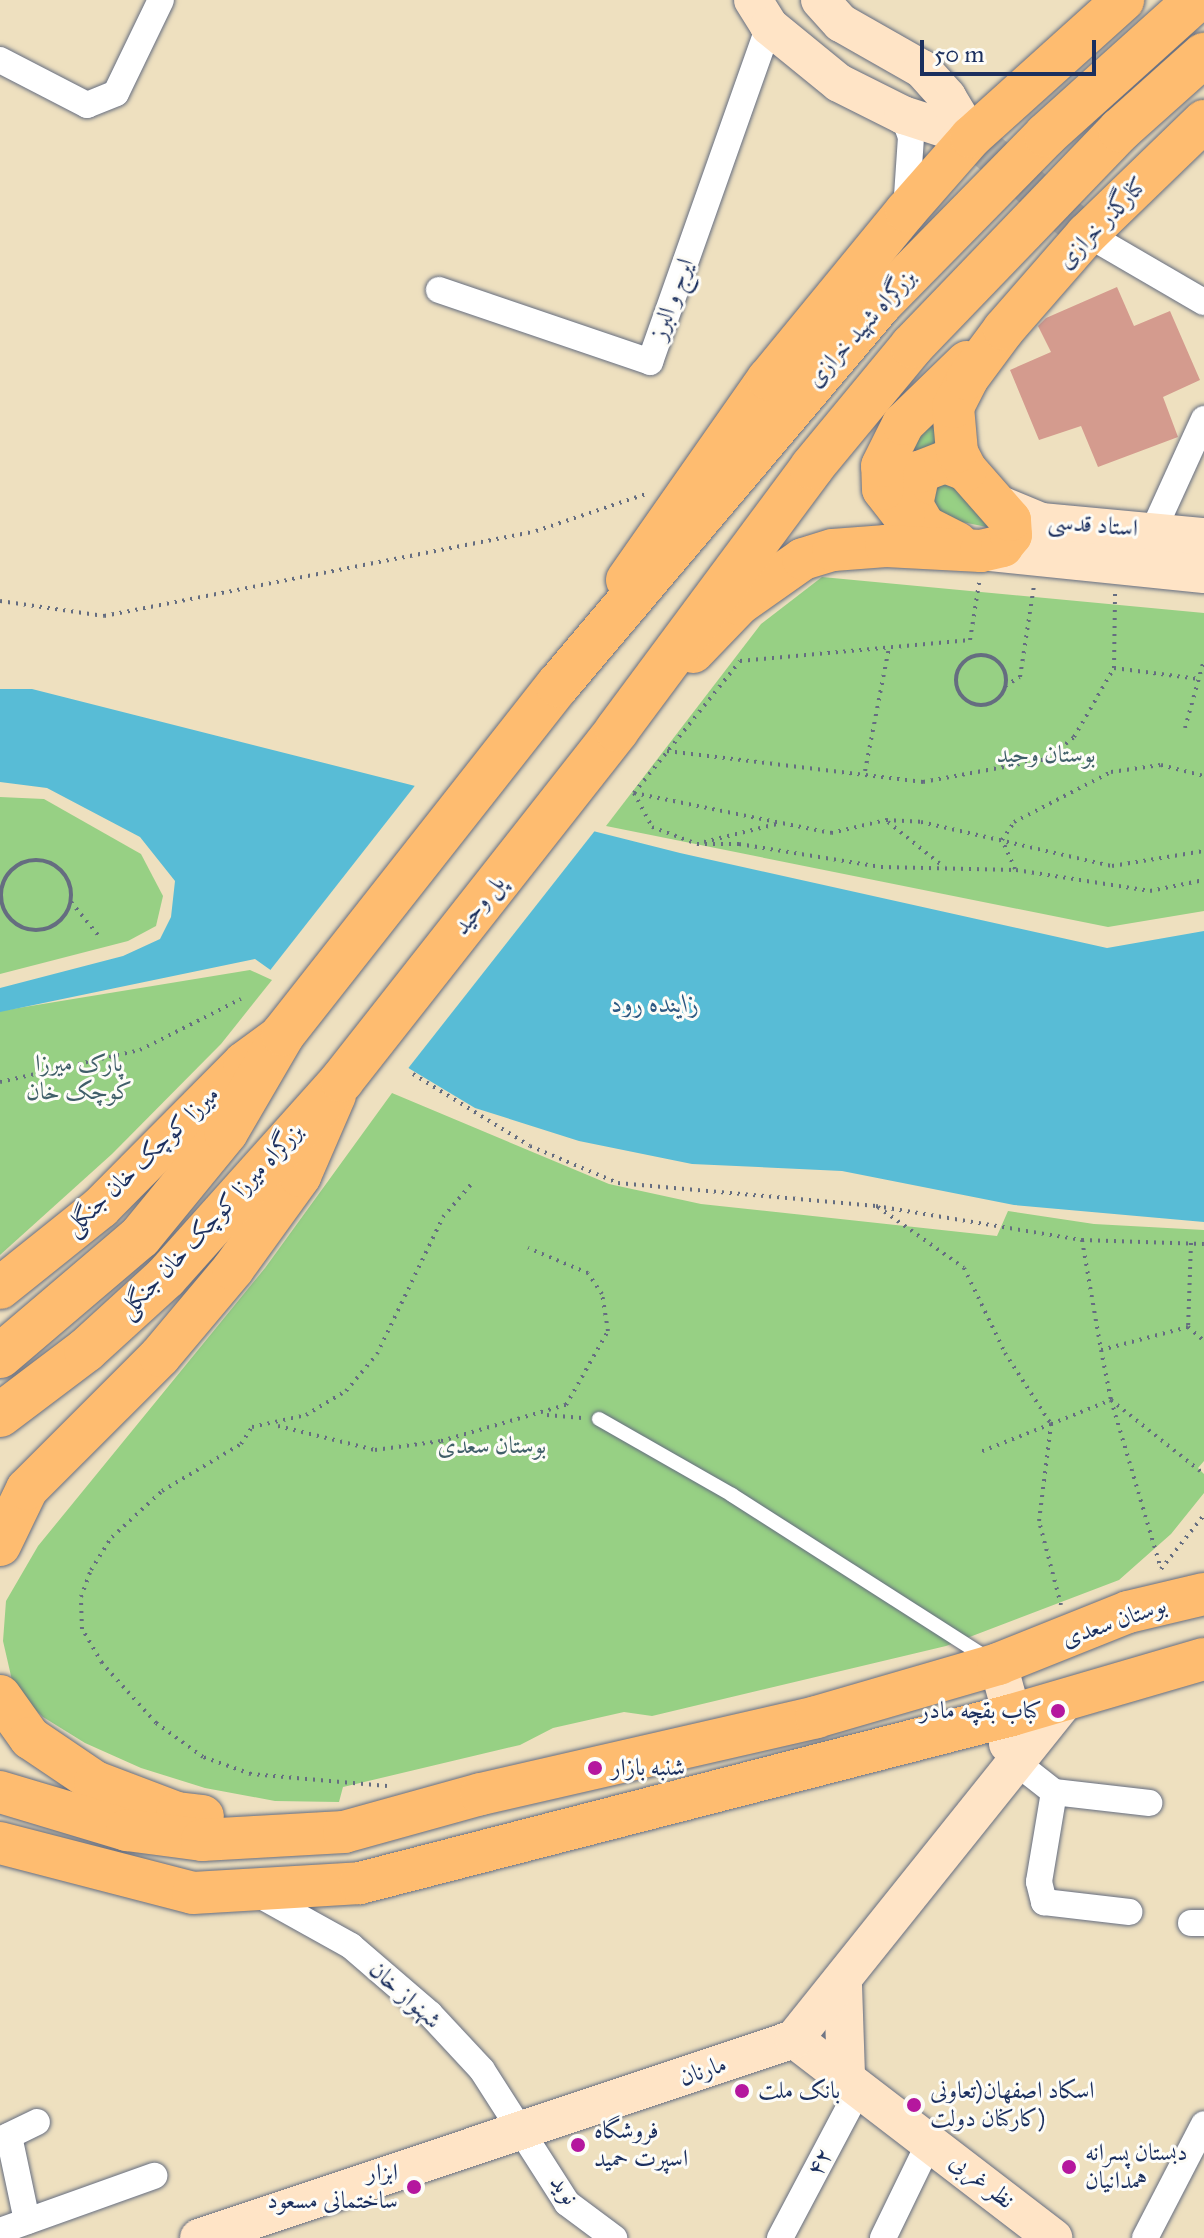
<!DOCTYPE html>
<meta charset="utf-8">
<style>
body{margin:0}
#map{position:relative;width:1204px;height:2238px;overflow:hidden;background:#eee0bf;font-family:"IM FELL Great Primer",Amiri,serif}
div>[style]{position:absolute}
[style*='--x']{left:calc(var(--x)*1px);top:calc(var(--y)*1px);width:calc(var(--w)*1px);rotate:calc(var(--a)*1deg)}
.green>*{inset:0;background:#97d084}
.water>*{inset:0;background:#58bcd6}
.pier>*{inset:0;background:#eee0bf}
.building>*{inset:0;background:#d49b8e}
.secondary-tunnel>*{height:38px;margin-top:-19px;transform-origin:0;background:repeating-linear-gradient(90deg,#c4bdac 0 38px,transparent 0 57px)}
.path>*{height:4px;margin-top:-2px;transform-origin:0;background:repeating-linear-gradient(90deg,#656d80 0 2px,transparent 0 8px)}
.path>.ring{margin:-2px;padding:0;box-sizing:content-box;background:none;border:4px solid #656d80;border-radius:50%}
.roads{filter:drop-shadow(0 0 2px #656d80) drop-shadow(0 0 2px #656d80)}
.lane>*{height:14px;margin:-7px;padding:0 7px;transform-origin:7px;border-radius:7px;background:#fff}
.street>*{height:26px;margin:-13px;padding:0 13px;transform-origin:13px;border-radius:13px;background:#fff}
.secondary>*{height:38px;margin:-19px;padding:0 19px;transform-origin:19px;border-radius:19px;background:#ffe4c6}
.primary>*{height:42px;margin:-21px;padding:0 21px;transform-origin:21px;border-radius:21px;background:#febc70}
.highway>*{height:44px;margin:-22px;padding:0 22px;transform-origin:22px;border-radius:22px;background:#febc70}
.dots>*{width:22px;height:22px;translate:-50% -50%;box-sizing:border-box;border:4px solid #fdfcf7;border-radius:50%}
span{translate:-50% -50%;white-space:nowrap;text-align:center;line-height:1.15;-webkit-text-stroke:6px #fdfcf7;paint-order:stroke}
.street-label{font-size:24px;color:#1b2f5e}
.park-label{font-size:24px;color:#405f69}
.poi-label{font-size:24px;color:#1b2f5e}
.right{translate:-100% -50%;text-align:right}
.left{translate:0 -50%;text-align:left}
.water-label{font-size:26px;color:#2d5982;font-style:italic}
.scale{position:absolute;left:920px;top:40px;width:176px;height:36px;box-sizing:border-box;border:4px solid #1b2f5e;border-top:0;padding-left:10px;font-size:24px;line-height:28px;white-space:nowrap;color:#1b2f5e;-webkit-text-stroke:6px #fdfcf7;paint-order:stroke}
</style>
<div id="map">
<div class="green">
<i style="clip-path:polygon(944px 398px,943px 455px,921px 459px,904px 445px)"></i>
<i style="clip-path:polygon(945px 480px,987px 516px,987px 527px,947px 519px,936px 507px,931px 494px)"></i>
<i style="clip-path:polygon(822px 577px,1204px 613px,1204px 911px,1108px 927px,606px 826px,761px 624px)"></i>
<i style="clip-path:polygon(0 797px,44px 799px,141px 854px,163px 896px,156px 926px,128px 941px,0 974px)"></i>
<i style="clip-path:polygon(250px 970px,272px 980px,221px 1044px,112px 1154px,0 1255px,0 1011px)"></i>
<i style="clip-path:polygon(392px 1093px,609px 1184px,701px 1204px,997px 1236px,1008px 1211px,1094px 1224px,1204px 1230px,1204px 1461px,1198px 1468px,1204px 1474px,1204px 1493px,1171px 1534px,1119px 1580px,946px 1646px,652px 1716px,624px 1712px,553px 1728px,520px 1745px,343px 1787px,339px 1802px,275px 1801px,205px 1788px,141px 1768px,85px 1743px,43px 1717px,14px 1689px,3px 1641px,6px 1601px,38px 1546px,265px 1268px)"></i>
</div>
<div class="water">
<i style="clip-path:polygon(0 689px,32px 689px,680px 853px,1107px 948px,1204px 931px,1204px 1222px,1014px 1205px,842px 1171px,692px 1164px,579px 1141px,475px 1108px,410px 1069px,255px 959px,0 1012px,0 988px,123px 956px,160px 939px,171px 917px,175px 881px,140px 837px,47px 788px,0 782px)"></i>
</div>
<div class="pier">
<i style="clip-path:polygon(417px 783px,597px 828px,406px 1071px,268px 973px)"></i>
</div>
<div class="building">
<i style="clip-path:polygon(1117px 287px,1134px 326px,1170px 311px,1200px 380px,1163px 397px,1178px 437px,1098px 467px,1081px 426px,1039px 440px,1010px 370px,1051px 352px,1038px 326px,1046px 318px)"></i>
</div>
<div class="secondary-tunnel">
<i style="--x:971;--y:137;--w:151;--a:39.9"></i>
</div>
<div class="path">
<i style="--x:0;--y:601;--w:105;--a:8.2"></i>
<i style="--x:104;--y:616;--w:440;--a:-11.1"></i>
<i style="--x:536;--y:531;--w:116;--a:-18.6"></i>
<i class="ring" style="left:956px;top:655px;width:46px;height:46px"></i>
<i style="--x:1114;--y:668;--w:86;--a:7.4"></i>
<i style="--x:1005;--y:686;--w:17;--a:-31"></i>
<i style="--x:1020;--y:677;--w:92;--a:-81.3"></i>
<i style="--x:1185;--y:728;--w:71;--a:-74.4"></i>
<i style="--x:667;--y:751;--w:258;--a:6.9"></i>
<i style="--x:923;--y:782;--w:126;--a:-10.5"></i>
<i style="--x:1047;--y:759;--w:35;--a:-39"></i>
<i style="--x:1074;--y:737;--w:80;--a:-59.9"></i>
<i style="--x:1114;--y:668;--w:75;--a:-89.2"></i>
<i style="--x:865;--y:771;--w:125;--a:-79"></i>
<i style="--x:634;--y:793;--w:38;--a:62"></i>
<i style="--x:652;--y:827;--w:48;--a:20.7"></i>
<i style="--x:697;--y:844;--w:42;--a:0"></i>
<i style="--x:739;--y:844;--w:144;--a:9.2"></i>
<i style="--x:881;--y:867;--w:135;--a:1.3"></i>
<i style="--x:1016;--y:870;--w:136;--a:8.9"></i>
<i style="--x:1150;--y:891;--w:55;--a:-11.5"></i>
<i style="--x:634;--y:793;--w:201;--a:11.5"></i>
<i style="--x:831;--y:833;--w:57;--a:-13.3"></i>
<i style="--x:886;--y:820;--w:35;--a:3"></i>
<i style="--x:921;--y:822;--w:196;--a:13"></i>
<i style="--x:1112;--y:866;--w:93;--a:-9.3"></i>
<i style="--x:634;--y:793;--w:169;--a:-51.2"></i>
<i style="--x:740;--y:661;--w:231;--a:-5.2"></i>
<i style="--x:970;--y:640;--w:58;--a:-81"></i>
<i style="--x:888;--y:822;--w:72;--a:38.8"></i>
<i style="--x:704;--y:842;--w:75;--a:-13.9"></i>
<i class="ring" style="left:1px;top:860px;width:66px;height:66px"></i>
<i style="--x:1015;--y:869;--w:32;--a:-114"></i>
<i style="--x:1002;--y:840;--w:22;--a:-56"></i>
<i style="--x:1014;--y:822;--w:109;--a:-27.3"></i>
<i style="--x:1111;--y:772;--w:50;--a:-8"></i>
<i style="--x:1161;--y:765;--w:44;--a:14.3"></i>
<i style="--x:71;--y:902;--w:43;--a:50.7"></i>
<i style="--x:413;--y:1074;--w:137;--a:31.6"></i>
<i style="--x:530;--y:1146;--w:95;--a:22.8"></i>
<i style="--x:618;--y:1183;--w:259;--a:5.1"></i>
<i style="--x:876;--y:1206;--w:209;--a:9.4"></i>
<i style="--x:1082;--y:1240;--w:122;--a:1.9"></i>
<i style="--x:0;--y:1082;--w:144;--a:-12.9"></i>
<i style="--x:140;--y:1050;--w:113;--a:-26.8"></i>
<i style="--x:878;--y:1207;--w:105;--a:35.3"></i>
<i style="--x:964;--y:1268;--w:94;--a:64.2"></i>
<i style="--x:1005;--y:1353;--w:85;--a:57.1"></i>
<i style="--x:1051;--y:1424;--w:76;--a:158.5"></i>
<i style="--x:1082;--y:1240;--w:112;--a:80.2"></i>
<i style="--x:1191;--y:1243;--w:84;--a:92"></i>
<i style="--x:1188;--y:1327;--w:90;--a:165.2"></i>
<i style="--x:1101;--y:1350;--w:51;--a:78.7"></i>
<i style="--x:1111;--y:1400;--w:119;--a:38.5"></i>
<i style="--x:1188;--y:1327;--w:21;--a:41"></i>
<i style="--x:547;--y:1415;--w:35;--a:5"></i>
<i style="--x:278;--y:1426;--w:100;--a:13.9"></i>
<i style="--x:375;--y:1450;--w:67;--a:-7.8"></i>
<i style="--x:441;--y:1441;--w:130;--a:-16.1"></i>
<i style="--x:566;--y:1405;--w:85;--a:-60.4"></i>
<i style="--x:608;--y:1331;--w:37;--a:-99"></i>
<i style="--x:602;--y:1294;--w:25;--a:-124"></i>
<i style="--x:588;--y:1273;--w:65;--a:-157.4"></i>
<i style="--x:1061;--y:1605;--w:87;--a:-104.7"></i>
<i style="--x:1039;--y:1521;--w:98;--a:-82.9"></i>
<i style="--x:1051;--y:1424;--w:65;--a:-21.8"></i>
<i style="--x:1111;--y:1400;--w:176;--a:73.5"></i>
<i style="--x:1161;--y:1569;--w:69;--a:-51.5"></i>
<i style="--x:387;--y:1786;--w:137;--a:-175"></i>
<i style="--x:251;--y:1774;--w:51;--a:-160.5"></i>
<i style="--x:203;--y:1757;--w:58;--a:-144.1"></i>
<i style="--x:156;--y:1723;--w:81;--a:-132"></i>
<i style="--x:102;--y:1663;--w:39;--a:-120"></i>
<i style="--x:82;--y:1629;--w:32;--a:-92"></i>
<i style="--x:81;--y:1597;--w:29;--a:-70"></i>
<i style="--x:91;--y:1570;--w:39;--a:-58"></i>
<i style="--x:112;--y:1537;--w:68;--a:-42.6"></i>
<i style="--x:162;--y:1491;--w:92;--a:-30.7"></i>
<i style="--x:241;--y:1444;--w:20;--a:-57"></i>
<i style="--x:252;--y:1427;--w:55;--a:-12.5"></i>
<i style="--x:306;--y:1415;--w:47;--a:-31"></i>
<i style="--x:346;--y:1391;--w:48;--a:-50"></i>
<i style="--x:377;--y:1354;--w:152;--a:-64.3"></i>
<i style="--x:443;--y:1217;--w:46;--a:-49.4"></i>
</div>
<div class="roads">
<div class="lane">
<i style="--x:599;--y:1419;--w:153;--a:29.7"></i>
<i style="--x:732;--y:1495;--w:303;--a:32.6"></i>
</div>
<div class="street">
<i style="--x:0;--y:60;--w:98;--a:27.3"></i>
<i style="--x:87;--y:105;--w:31;--a:-22"></i>
<i style="--x:116;--y:93;--w:103;--a:-64.2"></i>
<i style="--x:903;--y:115;--w:23;--a:70"></i>
<i style="--x:911;--y:137;--w:74;--a:93.9"></i>
<i style="--x:1087;--y:234;--w:135;--a:30.2"></i>
<i style="--x:439;--y:290;--w:223;--a:18.8"></i>
<i style="--x:650;--y:362;--w:356;--a:-70.5"></i>
<i style="--x:1153;--y:531;--w:123;--a:-65.5"></i>
<i style="--x:1017;--y:1763;--w:47;--a:38.1"></i>
<i style="--x:1054;--y:1792;--w:96;--a:6.6"></i>
<i style="--x:1054;--y:1792;--w:91;--a:99.5"></i>
<i style="--x:1039;--y:1882;--w:21;--a:76"></i>
<i style="--x:1044;--y:1902;--w:86;--a:6.7"></i>
<i style="--x:254;--y:1892;--w:111;--a:29.1"></i>
<i style="--x:351;--y:1946;--w:104;--a:40.7"></i>
<i style="--x:430;--y:2014;--w:76;--a:47.1"></i>
<i style="--x:482;--y:2070;--w:158;--a:57.4"></i>
<i style="--x:567;--y:2203;--w:59;--a:36.7"></i>
<i style="--x:1191;--y:1923;--w:13;--a:0"></i>
<i style="--x:9;--y:2136;--w:87;--a:78"></i>
<i style="--x:0;--y:2140;--w:41;--a:-25.9"></i>
<i style="--x:0;--y:2231;--w:164;--a:-19.7"></i>
<i style="--x:780;--y:2238;--w:171;--a:-62.1"></i>
<i style="--x:883;--y:2238;--w:108;--a:-64.1"></i>
<i style="--x:1145;--y:2238;--w:128;--a:-62.6"></i>
</div>
<div class="secondary">
<i style="--x:753;--y:0;--w:31;--a:58"></i>
<i style="--x:769;--y:26;--w:90;--a:39.2"></i>
<i style="--x:839;--y:83;--w:72;--a:26.6"></i>
<i style="--x:903;--y:115;--w:71;--a:17.9"></i>
<i style="--x:820;--y:0;--w:31;--a:48"></i>
<i style="--x:841;--y:23;--w:93;--a:29.6"></i>
<i style="--x:922;--y:69;--w:38;--a:48"></i>
<i style="--x:947;--y:97;--w:47;--a:59"></i>
<i style="--x:998;--y:504;--w:47;--a:22.7"></i>
<i style="--x:1041;--y:522;--w:164;--a:5.3"></i>
<i style="--x:981;--y:551;--w:224;--a:5.9"></i>
<i style="--x:998;--y:1664;--w:53;--a:74.6"></i>
<i style="--x:1012;--y:1715;--w:29;--a:98"></i>
<i style="--x:843;--y:1985;--w:91;--a:88.1"></i>
<i style="--x:794;--y:2039;--w:327;--a:37.5"></i>
<i style="--x:199;--y:2238;--w:627;--a:-18.49"></i>
<i style="--x:794;--y:2039;--w:435;--a:-51.3"></i>
</div>
<div class="primary">
<i style="--x:926;--y:529;--w:28;--a:-120"></i>
<i style="--x:912;--y:505;--w:34;--a:-78"></i>
<i style="--x:919;--y:472;--w:28;--a:-21"></i>
<i style="--x:945;--y:462;--w:22;--a:21"></i>
<i style="--x:957;--y:543;--w:59;--a:-153"></i>
<i style="--x:904;--y:516;--w:34;--a:-128"></i>
<i style="--x:883;--y:489;--w:23;--a:-92"></i>
<i style="--x:882;--y:466;--w:47;--a:-63.4"></i>
<i style="--x:903;--y:424;--w:89;--a:-44.1"></i>
<i style="--x:627;--y:580;--w:246;--a:-55"></i>
<i style="--x:768;--y:379;--w:217;--a:-50.6"></i>
<i style="--x:906;--y:211;--w:98;--a:-48.7"></i>
<i style="--x:971;--y:137;--w:205;--a:-42"></i>
<i style="--x:693;--y:652;--w:66;--a:-46.2"></i>
<i style="--x:739;--y:604;--w:78;--a:-35.1"></i>
<i style="--x:803;--y:559;--w:31;--a:-17"></i>
<i style="--x:833;--y:550;--w:53;--a:-4.3"></i>
<i style="--x:886;--y:546;--w:95;--a:3"></i>
<i style="--x:981;--y:551;--w:22;--a:-13"></i>
<i style="--x:1002;--y:546;--w:14;--a:-51"></i>
<i style="--x:1011;--y:535;--w:15;--a:-94"></i>
<i style="--x:1010;--y:520;--w:67;--a:-131.3"></i>
<i style="--x:966;--y:470;--w:20;--a:-117"></i>
<i style="--x:957;--y:452;--w:45;--a:-95.1"></i>
<i style="--x:953;--y:407;--w:31;--a:-63"></i>
<i style="--x:967;--y:379;--w:62;--a:-53.5"></i>
<i style="--x:1004;--y:329;--w:126;--a:-48.9"></i>
<i style="--x:1087;--y:234;--w:163;--a:-44"></i>
<i style="--x:0;--y:1288;--w:128;--a:-38.7"></i>
<i style="--x:100;--y:1208;--w:204;--a:-45.2"></i>
<i style="--x:244;--y:1063;--w:47;--a:-36.4"></i>
<i style="--x:0;--y:1545;--w:62;--a:-64.3"></i>
<i style="--x:27;--y:1489;--w:188;--a:-45"></i>
<i style="--x:160;--y:1356;--w:114;--a:-50"></i>
<i style="--x:233;--y:1269;--w:115;--a:-54.2"></i>
<i style="--x:300;--y:1176;--w:88;--a:-66.6"></i>
<i style="--x:0;--y:1696;--w:52;--a:54.5"></i>
<i style="--x:30;--y:1738;--w:78;--a:34.1"></i>
<i style="--x:95;--y:1782;--w:88;--a:20.7"></i>
<i style="--x:177;--y:1813;--w:26;--a:7"></i>
<i style="--x:0;--y:1792;--w:133;--a:16.7"></i>
<i style="--x:127;--y:1830;--w:76;--a:7.6"></i>
<i style="--x:202;--y:1840;--w:142;--a:-3.2"></i>
<i style="--x:344;--y:1832;--w:142;--a:-15.5"></i>
<i style="--x:481;--y:1794;--w:344;--a:-12.9"></i>
<i style="--x:816;--y:1717;--w:190;--a:-16.2"></i>
<i style="--x:998;--y:1664;--w:140;--a:-21.8"></i>
<i style="--x:1128;--y:1612;--w:78;--a:-13.3"></i>
<i style="--x:0;--y:1843;--w:199;--a:14.5"></i>
<i style="--x:193;--y:1893;--w:167;--a:-3.4"></i>
<i style="--x:360;--y:1883;--w:673;--a:-14.45"></i>
<i style="--x:1012;--y:1715;--w:200;--a:-16.3"></i>
</div>
<div class="highway">
<i style="--x:0;--y:1356;--w:184;--a:-40.4"></i>
<i style="--x:140;--y:1237;--w:136;--a:-50.7"></i>
<i style="--x:226;--y:1132;--w:113;--a:-59.8"></i>
<i style="--x:283;--y:1034;--w:444;--a:-51.8"></i>
<i style="--x:558;--y:685;--w:497;--a:-49.8"></i>
<i style="--x:879;--y:305;--w:238;--a:-45.5"></i>
<i style="--x:1046;--y:135;--w:202;--a:-42"></i>
<i style="--x:0;--y:1415;--w:108;--a:-37.1"></i>
<i style="--x:86;--y:1350;--w:108;--a:-42.4"></i>
<i style="--x:166;--y:1277;--w:264;--a:-48.2"></i>
<i style="--x:342;--y:1080;--w:445;--a:-51.8"></i>
<i style="--x:617;--y:730;--w:327;--a:-53.4"></i>
<i style="--x:812;--y:467;--w:157;--a:-50.4"></i>
<i style="--x:912;--y:346;--w:300;--a:-46.1"></i>
<i style="--x:1120;--y:130;--w:113;--a:-41.8"></i>
</div>
</div>
<div class="dots">
<i style="left:1058px;top:1711px;background:#b5179e"></i>
<i style="left:595px;top:1768px;background:#b5179e"></i>
<i style="left:742px;top:2091px;background:#b5179e"></i>
<i style="left:914px;top:2105px;background:#b5179e"></i>
<i style="left:578px;top:2145px;background:#b5179e"></i>
<i style="left:1069px;top:2167px;background:#b5179e"></i>
<i style="left:414px;top:2187px;background:#b5179e"></i>
</div>
<div class="street-label">
<span style="left:1102px;top:223px;rotate:-46deg">کنارگذر خرازی</span>
<span style="left:672px;top:299px;rotate:-70deg">ایرج و البرز</span>
<span style="left:861px;top:328px;rotate:-48deg">بزرگراه شهید خرازی</span>
<span style="left:1093px;top:525px;rotate:5deg">استاد قدسی</span>
<span style="left:479px;top:905px;rotate:-52deg">پل وحید</span>
<span style="left:142px;top:1161px;rotate:-44deg">میرزا کوچک خان جنگلی</span>
<span style="left:211px;top:1221px;rotate:-47deg">بزرگراه میرزا کوچک خان جنگلی</span>
<span style="left:1114px;top:1622px;rotate:-19deg">بوستان سعدی</span>
<span style="left:405px;top:1995px;rotate:42deg">شهنواز خان</span>
<span style="left:703px;top:2071px;rotate:-19deg">مارنان</span>
<span style="left:820px;top:2162px;rotate:-62deg">۴۲</span>
<span style="left:982px;top:2181px;rotate:38deg">نظر غربی</span>
<span style="left:564px;top:2190px;rotate:55deg">نوید</span>
</div>
<div class="park-label">
<span style="left:1046px;top:755px">بوستان وحید</span>
<span style="left:79px;top:1078px">پارک میرزا<br>کوچک خان</span>
<span style="left:492px;top:1446px">بوستان سعدی</span>
</div>
<div class="poi-label">
<span class="right" style="left:1042px;top:1711px">کباب بقچه مادر</span>
<span class="left" style="left:611px;top:1768px">شنبه بازار</span>
<span class="left" style="left:758px;top:2091px">بانک ملت</span>
<span class="left" style="left:930px;top:2105px">اسکاد اصفهان(تعاونی<br>کارکنان دولت)</span>
<span class="left" style="left:594px;top:2145px">فروشگاه<br>اسپرت حمید</span>
<span class="left" style="left:1085px;top:2167px">دبستان پسرانه<br>همدانیان</span>
<span class="right" style="left:398px;top:2187px">ابزار<br>ساختمانی مسعود</span>
</div>
<div class="water-label">
<span style="left:655px;top:1004px">زاینده رود</span>
</div>
<div class="scale">50 m</div>
</div>
